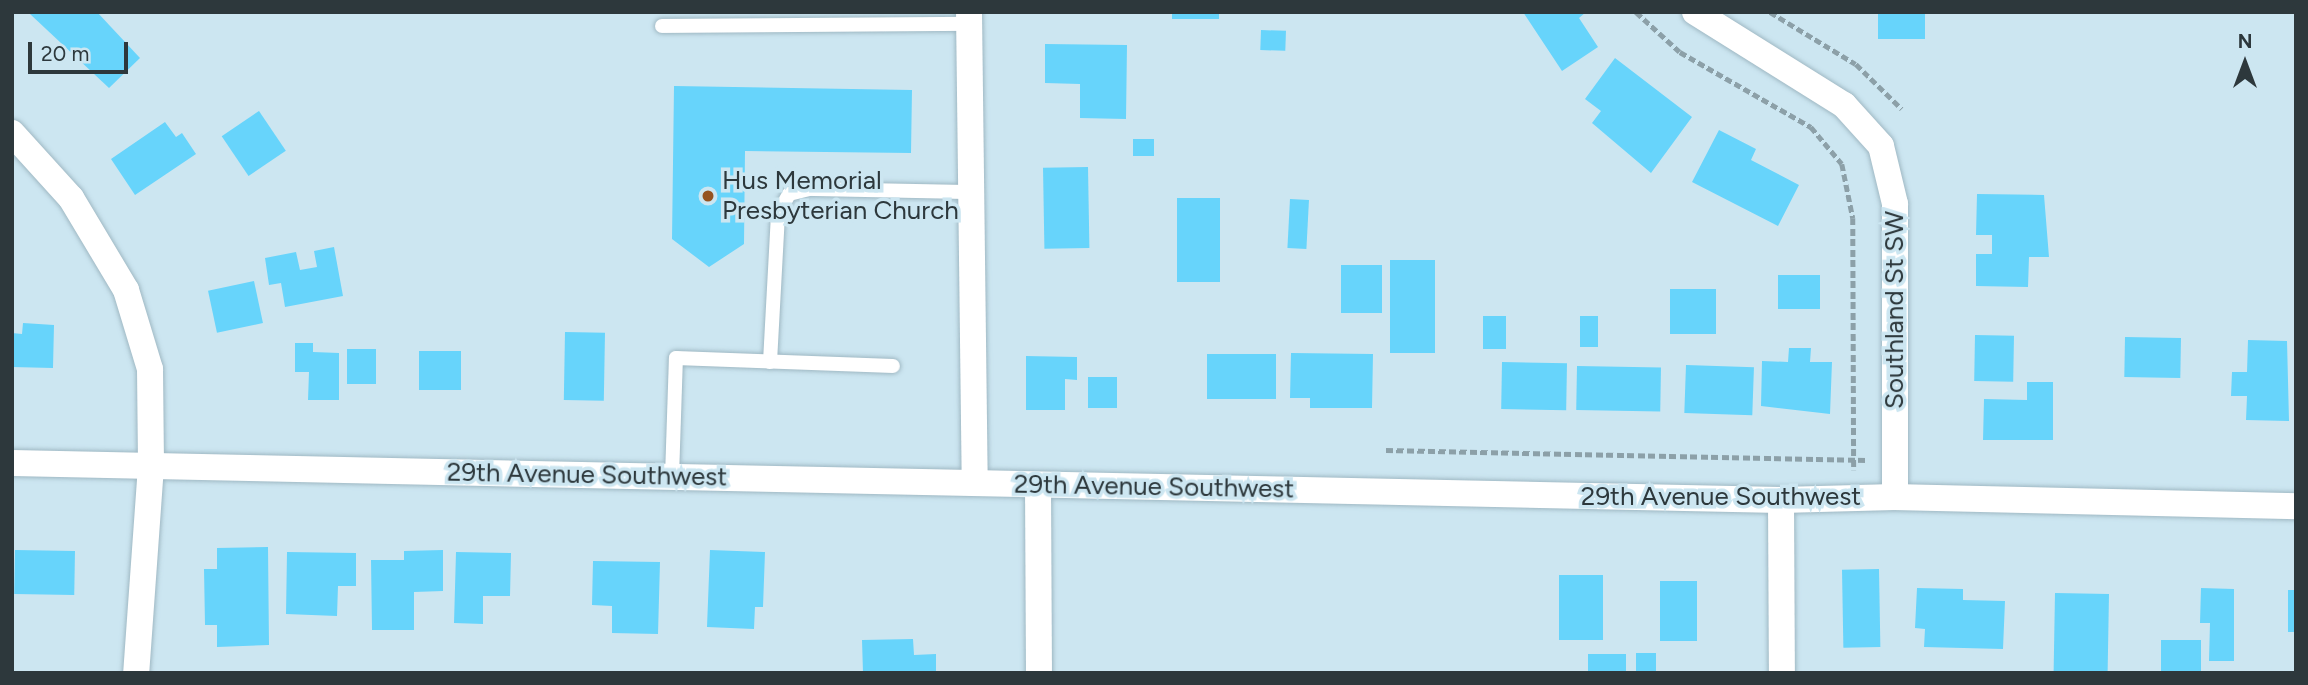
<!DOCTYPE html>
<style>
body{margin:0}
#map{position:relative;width:2308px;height:685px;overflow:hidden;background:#cce6f1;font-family:Figtree,sans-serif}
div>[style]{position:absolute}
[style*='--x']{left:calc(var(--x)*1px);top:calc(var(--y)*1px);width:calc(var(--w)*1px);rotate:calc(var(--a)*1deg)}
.building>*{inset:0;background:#67d4fb;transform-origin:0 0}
.path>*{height:4.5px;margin-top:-2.25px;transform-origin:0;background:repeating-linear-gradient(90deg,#8ca0a8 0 7px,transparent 0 10.5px)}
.roads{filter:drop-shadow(0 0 2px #9fb8c3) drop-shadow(0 0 2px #9fb8c3)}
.service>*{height:14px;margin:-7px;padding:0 7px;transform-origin:7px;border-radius:7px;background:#fff}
.minor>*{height:26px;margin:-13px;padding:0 13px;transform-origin:13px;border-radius:13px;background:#fff}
.dots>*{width:19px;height:19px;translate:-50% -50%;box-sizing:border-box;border:4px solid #cce6f1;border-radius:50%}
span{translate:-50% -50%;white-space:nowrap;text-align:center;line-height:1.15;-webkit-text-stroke:7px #cce6f1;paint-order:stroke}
.poi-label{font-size:26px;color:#2d383c}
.left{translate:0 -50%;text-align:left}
.street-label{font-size:26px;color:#2d383c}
.frame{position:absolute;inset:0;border:14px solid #2d383c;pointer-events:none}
.north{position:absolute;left:2210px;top:28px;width:70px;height:70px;-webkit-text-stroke:5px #cce6f1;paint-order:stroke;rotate:0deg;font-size:19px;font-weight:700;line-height:28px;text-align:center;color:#2d383c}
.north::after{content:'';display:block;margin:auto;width:24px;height:32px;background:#2d383c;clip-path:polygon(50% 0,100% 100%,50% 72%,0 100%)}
.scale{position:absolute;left:28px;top:42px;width:100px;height:32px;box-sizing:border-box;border:4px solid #2d383c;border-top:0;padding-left:9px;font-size:21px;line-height:24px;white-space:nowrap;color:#2d383c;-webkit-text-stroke:5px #cce6f1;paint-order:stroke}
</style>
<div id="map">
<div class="building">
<i style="clip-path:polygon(97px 12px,140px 58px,109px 88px,30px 14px)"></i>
<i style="left:1172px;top:12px;width:47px;height:7px"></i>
<i style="clip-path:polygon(1523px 12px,1586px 12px,1579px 18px,1598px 47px,1562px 71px)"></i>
<i style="left:1878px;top:12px;width:47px;height:27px"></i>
<i style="left:1261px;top:30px;width:25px;height:20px;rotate:2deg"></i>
<i style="clip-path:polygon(1045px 44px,1127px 45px,1126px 119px,1080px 118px,1080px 84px,1045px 83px)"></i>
<i style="clip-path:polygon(1615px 58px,1692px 117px,1651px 173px,1592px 123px,1601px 111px,1585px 99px)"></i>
<i style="clip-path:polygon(674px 86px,912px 90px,911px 153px,745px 151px,744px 244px,709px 267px,672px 239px)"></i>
<i style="left:259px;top:111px;width:48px;height:45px;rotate:56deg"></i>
<i style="clip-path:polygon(165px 122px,176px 137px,182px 133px,196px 154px,135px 195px,111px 159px)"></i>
<i style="clip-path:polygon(1719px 130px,1756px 149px,1751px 160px,1799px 185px,1778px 226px,1692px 182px)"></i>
<i style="left:1133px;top:139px;width:21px;height:17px"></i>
<i style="left:1088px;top:167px;width:81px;height:45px;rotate:89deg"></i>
<i style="clip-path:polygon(1977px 194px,2044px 195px,2049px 257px,2029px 257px,2028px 287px,1976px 286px,1976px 254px,1992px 254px,1992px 235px,1976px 235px)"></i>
<i style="left:1177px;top:198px;width:43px;height:84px"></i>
<i style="left:1290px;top:199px;width:19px;height:49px;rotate:3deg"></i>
<i style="clip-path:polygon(334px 247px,343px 296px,285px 307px,281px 283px,269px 285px,265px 258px,296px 252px,300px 270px,317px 267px,314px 251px)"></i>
<i style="left:1390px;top:260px;width:45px;height:93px"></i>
<i style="left:1382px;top:265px;width:48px;height:41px;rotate:90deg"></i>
<i style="left:1778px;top:275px;width:42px;height:34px"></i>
<i style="left:254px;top:281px;width:43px;height:47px;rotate:78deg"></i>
<i style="left:1670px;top:289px;width:46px;height:45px"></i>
<i style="left:1483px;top:316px;width:23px;height:33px"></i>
<i style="left:1580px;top:316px;width:18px;height:31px"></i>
<i style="clip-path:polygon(23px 323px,54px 325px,53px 368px,12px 367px,12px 333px,22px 334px)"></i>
<i style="left:565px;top:332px;width:40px;height:68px;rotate:1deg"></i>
<i style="left:1975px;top:335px;width:39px;height:46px;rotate:1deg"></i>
<i style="left:2125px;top:337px;width:56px;height:40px;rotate:1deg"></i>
<i style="clip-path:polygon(2248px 340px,2287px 341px,2289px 421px,2246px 420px,2247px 396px,2231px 396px,2232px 372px,2247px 372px)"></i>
<i style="clip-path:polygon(295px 343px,313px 343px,313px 352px,339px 353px,339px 400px,308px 400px,309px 372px,295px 372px)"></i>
<i style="clip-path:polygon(1789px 348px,1811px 348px,1810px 362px,1832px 362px,1830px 414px,1761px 406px,1762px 361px,1788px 362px)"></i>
<i style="left:347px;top:349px;width:29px;height:35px"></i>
<i style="left:419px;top:351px;width:42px;height:39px"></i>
<i style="clip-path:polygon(1291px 353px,1373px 354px,1372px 408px,1310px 408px,1310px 398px,1290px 398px)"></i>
<i style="left:1207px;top:354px;width:69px;height:45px"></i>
<i style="clip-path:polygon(1026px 356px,1077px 357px,1077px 380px,1065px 379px,1065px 410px,1026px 410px)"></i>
<i style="left:1502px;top:362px;width:65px;height:47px;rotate:1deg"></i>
<i style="left:1686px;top:365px;width:68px;height:48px;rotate:2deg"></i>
<i style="left:1577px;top:366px;width:84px;height:44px;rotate:1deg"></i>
<i style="left:1088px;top:377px;width:29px;height:31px"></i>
<i style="clip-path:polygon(2027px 382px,2053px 382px,2053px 440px,1983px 440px,1984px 399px,2027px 400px)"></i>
<i style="clip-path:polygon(268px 547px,269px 645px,217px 647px,217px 625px,205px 625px,204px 569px,217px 569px,217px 548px)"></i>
<i style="left:15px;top:550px;width:60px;height:44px;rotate:1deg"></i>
<i style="clip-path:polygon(443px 550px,443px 591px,414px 592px,414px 630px,372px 630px,371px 560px,404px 560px,404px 551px)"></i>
<i style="clip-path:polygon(710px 550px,765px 552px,763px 607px,755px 607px,754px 629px,707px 627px)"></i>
<i style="clip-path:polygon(287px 552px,356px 553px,356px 586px,338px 586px,337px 616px,286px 614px)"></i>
<i style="clip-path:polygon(456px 552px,511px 553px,510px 596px,483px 596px,483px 624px,454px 623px)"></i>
<i style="clip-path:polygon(593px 561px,660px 562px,658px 634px,612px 633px,612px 606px,592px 605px)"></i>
<i style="left:1879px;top:569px;width:78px;height:37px;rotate:89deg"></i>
<i style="left:1559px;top:575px;width:44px;height:65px"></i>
<i style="left:1660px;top:581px;width:37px;height:60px"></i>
<i style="clip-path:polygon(1917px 588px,1963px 589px,1963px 600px,2005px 601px,2003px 649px,1924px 647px,1925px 629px,1915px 628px)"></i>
<i style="clip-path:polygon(2201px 588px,2234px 589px,2234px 661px,2209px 661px,2210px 623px,2200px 623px)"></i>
<i style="left:2288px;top:590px;width:8px;height:42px"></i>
<i style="left:2055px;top:593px;width:54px;height:80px;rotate:1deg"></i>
<i style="clip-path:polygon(913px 639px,914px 655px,936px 654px,936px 673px,863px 673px,862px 640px)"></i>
<i style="left:2161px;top:640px;width:40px;height:33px"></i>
<i style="left:1636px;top:653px;width:20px;height:20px"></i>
<i style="left:1588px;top:654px;width:38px;height:19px"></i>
</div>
<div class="path">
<i style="--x:1636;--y:12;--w:59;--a:42.3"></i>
<i style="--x:1680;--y:52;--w:151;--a:29.8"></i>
<i style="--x:1811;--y:127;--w:48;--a:50"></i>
<i style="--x:1842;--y:164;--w:55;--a:78.5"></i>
<i style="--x:1853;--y:218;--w:252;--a:89.8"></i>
<i style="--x:1770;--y:12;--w:100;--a:31.2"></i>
<i style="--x:1856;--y:64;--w:64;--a:44.4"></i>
<i style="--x:1386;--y:450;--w:481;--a:1.2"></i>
</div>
<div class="roads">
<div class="service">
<i style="--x:662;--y:26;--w:308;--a:-0.4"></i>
<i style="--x:770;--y:362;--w:148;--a:-86.9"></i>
<i style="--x:778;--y:214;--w:23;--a:-61"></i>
<i style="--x:789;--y:194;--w:21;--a:-14"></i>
<i style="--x:809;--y:189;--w:163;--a:1.1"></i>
<i style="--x:672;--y:477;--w:119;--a:-88.1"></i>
<i style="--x:676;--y:358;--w:217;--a:2.1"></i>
</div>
<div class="minor">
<i style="--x:969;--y:12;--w:471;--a:89.3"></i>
<i style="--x:1695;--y:12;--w:176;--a:32"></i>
<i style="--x:1844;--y:105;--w:55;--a:47.9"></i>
<i style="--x:1881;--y:146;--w:60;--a:76.4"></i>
<i style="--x:1895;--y:204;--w:293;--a:90"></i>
<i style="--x:12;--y:133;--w:88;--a:47.8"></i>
<i style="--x:71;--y:198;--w:107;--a:59.1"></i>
<i style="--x:126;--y:290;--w:83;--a:73.1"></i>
<i style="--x:150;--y:369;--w:97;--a:89.4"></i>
<i style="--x:151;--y:466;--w:208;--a:94.1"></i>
<i style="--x:12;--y:463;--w:1769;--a:1.2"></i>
<i style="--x:1781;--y:500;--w:114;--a:-1.5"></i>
<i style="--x:1895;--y:497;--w:401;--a:1.3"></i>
<i style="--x:1038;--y:485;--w:188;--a:89.7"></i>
<i style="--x:1781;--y:500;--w:173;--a:89.7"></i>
</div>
</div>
<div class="dots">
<i style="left:708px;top:196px;background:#955320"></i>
</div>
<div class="poi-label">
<span class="left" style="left:722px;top:196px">Hus Memorial<br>Presbyterian Church</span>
</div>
<div class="street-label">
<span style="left:1895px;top:310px;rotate:-90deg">Southland St SW</span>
<span style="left:587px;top:475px;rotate:1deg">29th Avenue Southwest</span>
<span style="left:1154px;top:487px;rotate:1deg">29th Avenue Southwest</span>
<span style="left:1721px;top:497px">29th Avenue Southwest</span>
</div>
<div class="frame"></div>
<div class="north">N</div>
<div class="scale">20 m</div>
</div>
